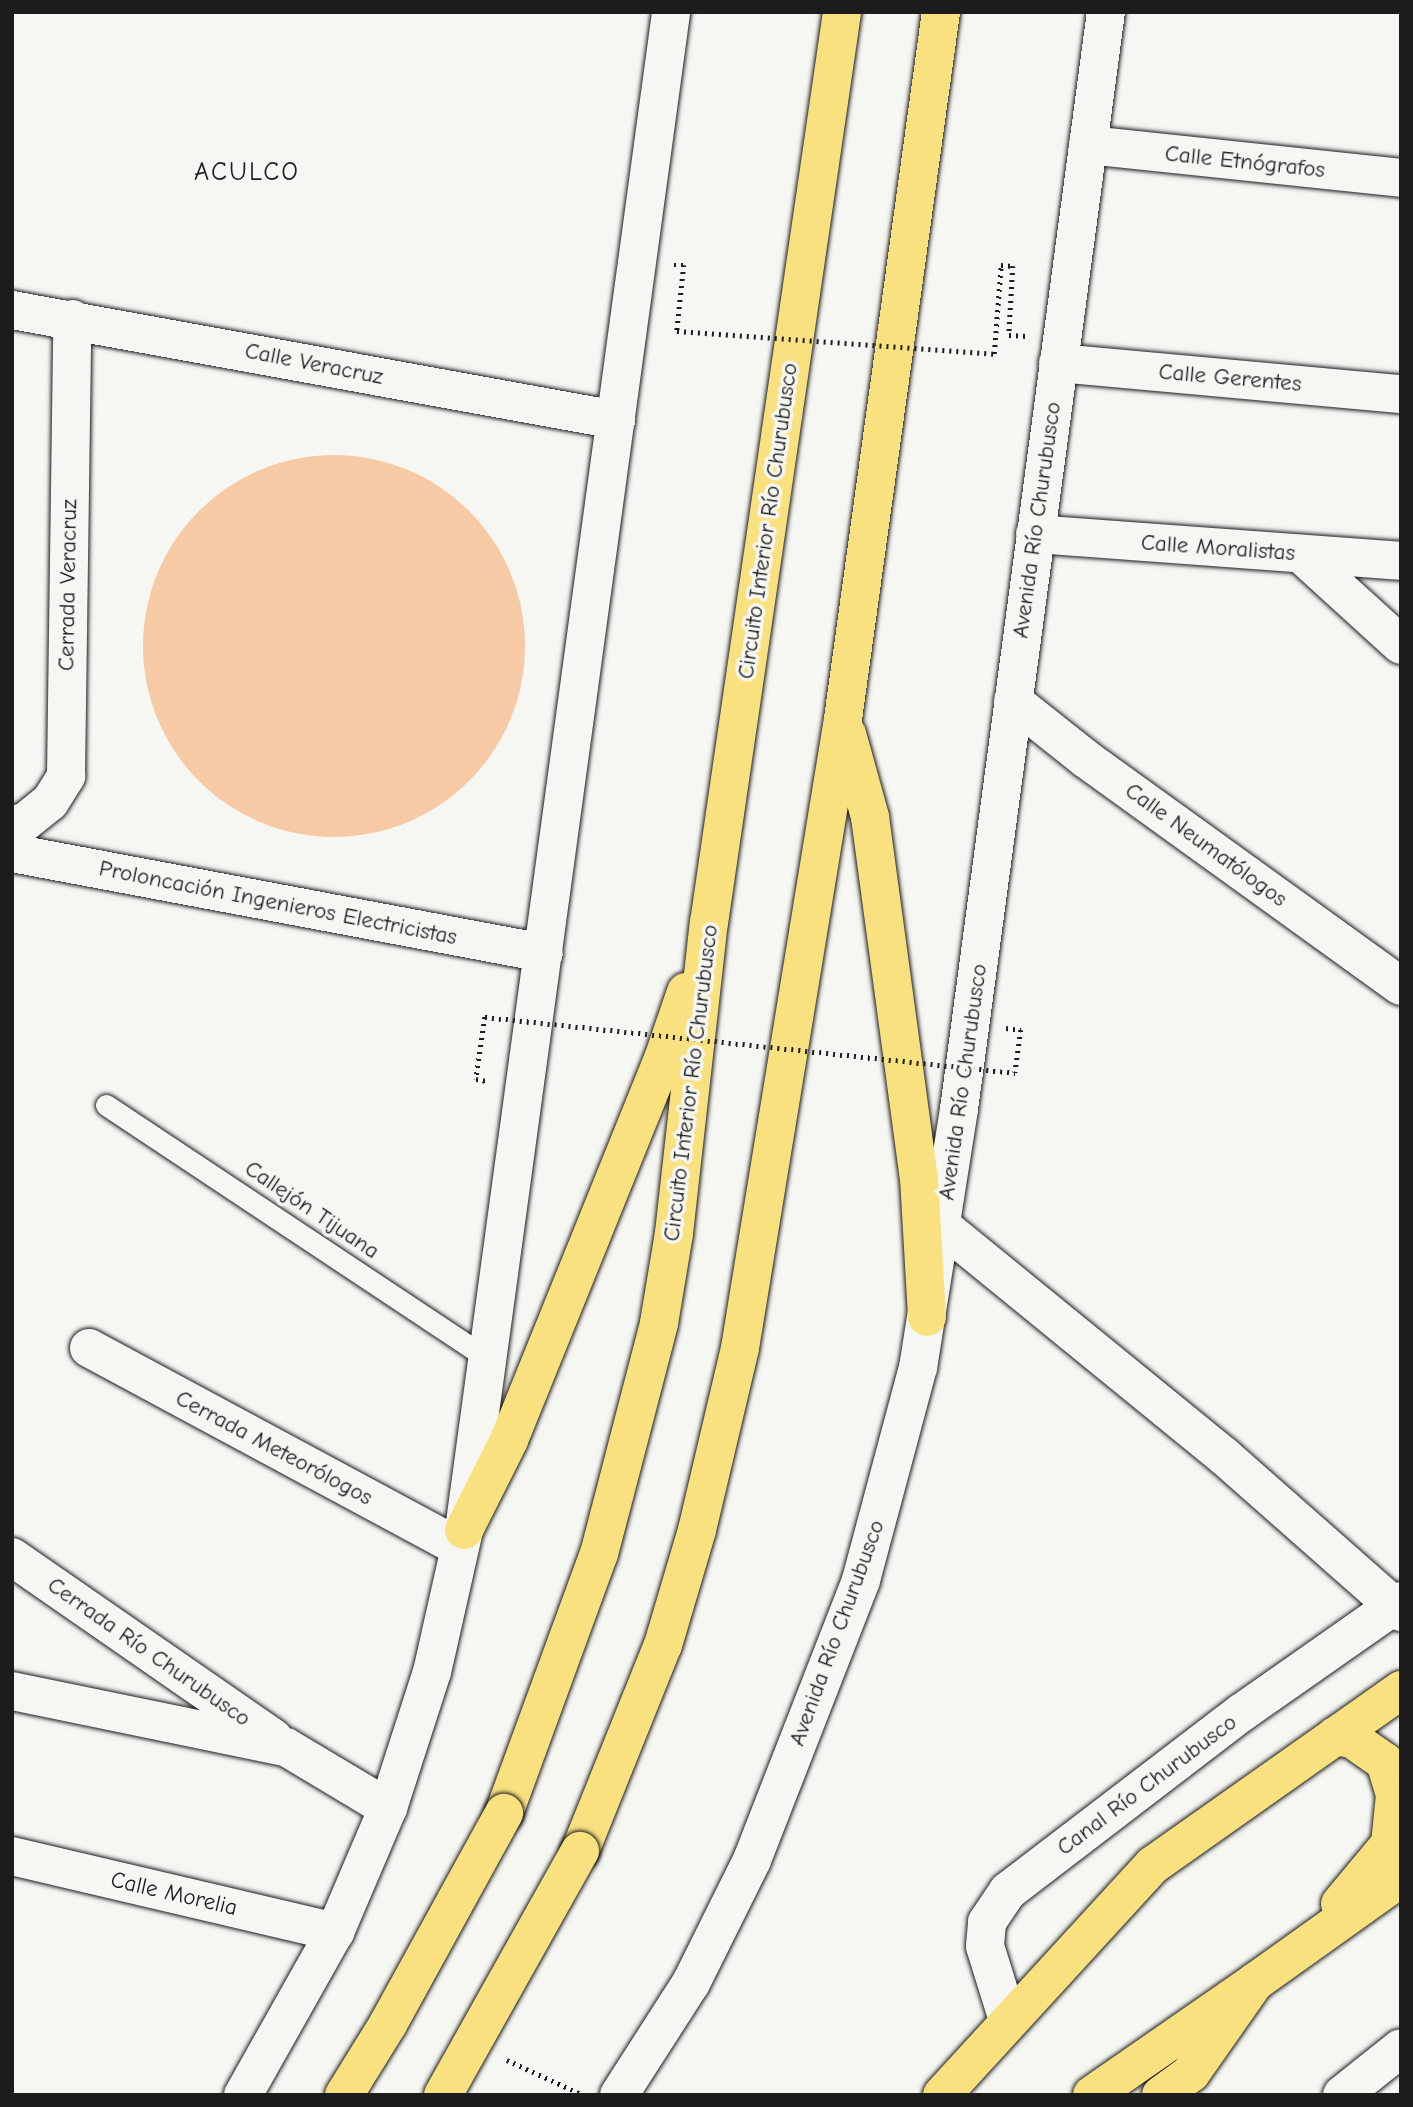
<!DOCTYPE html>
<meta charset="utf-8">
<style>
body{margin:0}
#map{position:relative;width:1413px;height:2107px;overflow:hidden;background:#f6f6f2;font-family:"Comic Neue",sans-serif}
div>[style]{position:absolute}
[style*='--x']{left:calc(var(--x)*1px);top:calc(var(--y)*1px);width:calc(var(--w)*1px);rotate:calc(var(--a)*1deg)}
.building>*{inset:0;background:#f7caa6}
.round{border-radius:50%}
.path>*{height:4.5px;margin-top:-2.25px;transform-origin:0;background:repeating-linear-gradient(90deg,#1c1c1c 0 2px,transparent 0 7px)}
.roads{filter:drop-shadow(0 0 2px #1c1c1c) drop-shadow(0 0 2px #1c1c1c)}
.service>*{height:21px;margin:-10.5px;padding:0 10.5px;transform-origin:10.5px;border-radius:10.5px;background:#f6f6f2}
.minor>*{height:38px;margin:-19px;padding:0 19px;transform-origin:19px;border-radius:19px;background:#f6f6f2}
.tertiary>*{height:38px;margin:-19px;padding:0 19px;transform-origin:19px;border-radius:19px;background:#f6f6f2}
.secondary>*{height:38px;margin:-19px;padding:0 19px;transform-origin:19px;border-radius:19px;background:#f6f6f2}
.primary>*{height:38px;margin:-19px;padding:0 19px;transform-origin:19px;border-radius:19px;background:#fae180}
.motorway>*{height:38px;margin:-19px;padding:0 19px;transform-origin:19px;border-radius:19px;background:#fae180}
.path-bridge>*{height:4.5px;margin-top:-2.25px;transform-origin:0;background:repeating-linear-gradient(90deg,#1c1c1c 0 2px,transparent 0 7px)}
.bridges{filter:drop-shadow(0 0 2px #1c1c1c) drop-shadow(0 0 2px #1c1c1c)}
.motorway-bridge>*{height:38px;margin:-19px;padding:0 19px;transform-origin:19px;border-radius:19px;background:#fae180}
span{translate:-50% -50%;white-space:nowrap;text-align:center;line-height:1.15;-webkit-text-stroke:7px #f6f6f2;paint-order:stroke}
.street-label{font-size:23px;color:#1c1c1c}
.quarter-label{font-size:26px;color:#1c1c1c;letter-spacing:2px}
.frame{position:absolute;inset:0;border:14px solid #1c1c1c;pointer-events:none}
</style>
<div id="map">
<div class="building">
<i class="round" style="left:143px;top:455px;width:382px;height:382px"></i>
</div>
<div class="path">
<i style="--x:674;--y:265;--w:10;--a:0"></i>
<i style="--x:684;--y:265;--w:66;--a:96.1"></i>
<i style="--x:994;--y:354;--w:89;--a:-85.5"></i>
<i style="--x:1001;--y:265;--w:12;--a:5"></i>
<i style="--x:1013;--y:266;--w:69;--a:93.3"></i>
<i style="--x:1009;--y:335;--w:17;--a:3"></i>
<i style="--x:485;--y:1017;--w:63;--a:98.3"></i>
<i style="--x:476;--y:1079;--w:10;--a:11"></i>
<i style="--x:1006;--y:1028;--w:15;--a:8"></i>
<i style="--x:1021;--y:1030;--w:43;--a:97.9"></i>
<i style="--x:507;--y:2060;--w:81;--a:24.7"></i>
</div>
<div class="roads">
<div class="service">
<i style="--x:106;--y:1105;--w:460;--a:33.6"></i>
</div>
<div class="minor">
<i style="--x:1088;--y:145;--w:315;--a:6"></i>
<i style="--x:12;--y:310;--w:614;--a:10.32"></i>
<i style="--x:1058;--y:363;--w:344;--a:5.2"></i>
<i style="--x:1035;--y:534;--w:367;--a:4.2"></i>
<i style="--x:1301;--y:554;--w:135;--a:42.3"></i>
<i style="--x:1013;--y:701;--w:93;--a:38.5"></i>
<i style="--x:1086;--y:759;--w:388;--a:35.8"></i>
<i style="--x:12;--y:825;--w:13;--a:-13"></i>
<i style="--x:25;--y:822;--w:32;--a:-39"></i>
<i style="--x:50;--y:802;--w:31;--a:-58"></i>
<i style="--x:66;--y:776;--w:457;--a:-89.2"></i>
<i style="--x:12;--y:853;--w:541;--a:10.65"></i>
<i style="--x:943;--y:1227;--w:362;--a:39.2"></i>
<i style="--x:1224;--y:1456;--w:236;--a:41.4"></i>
<i style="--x:89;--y:1348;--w:421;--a:28.3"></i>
<i style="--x:12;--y:1557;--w:318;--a:34.7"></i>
<i style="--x:12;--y:1691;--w:280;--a:11.6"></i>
<i style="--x:286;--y:1747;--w:119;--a:30.9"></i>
<i style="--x:12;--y:1856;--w:332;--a:13.2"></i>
<i style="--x:1342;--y:2095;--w:75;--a:-38.5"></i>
</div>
<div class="tertiary">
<i style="--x:1008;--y:2020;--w:77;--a:-107.3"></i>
<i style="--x:985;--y:1946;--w:24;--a:-85"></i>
<i style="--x:987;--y:1922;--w:37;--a:-56"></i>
<i style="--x:1008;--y:1891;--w:293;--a:-37.4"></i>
<i style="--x:1241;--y:1713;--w:195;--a:-35"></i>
</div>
<div class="secondary">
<i style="--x:243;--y:2095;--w:187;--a:-60.6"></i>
<i style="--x:335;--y:1932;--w:135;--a:-66.9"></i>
<i style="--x:388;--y:1808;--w:143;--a:-72.1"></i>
<i style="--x:432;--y:1672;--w:146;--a:-77.3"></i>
<i style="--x:464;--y:1530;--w:1532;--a:-82.23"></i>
<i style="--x:619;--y:2095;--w:133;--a:-57.3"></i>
<i style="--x:691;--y:1983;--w:137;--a:-63.6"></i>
<i style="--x:752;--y:1860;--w:300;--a:-68.7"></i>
<i style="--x:861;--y:1580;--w:220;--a:-75"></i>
<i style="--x:918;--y:1368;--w:262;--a:-81"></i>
<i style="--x:959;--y:1109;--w:1107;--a:-82.37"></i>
</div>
<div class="primary">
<i style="--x:1335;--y:1736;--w:17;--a:10"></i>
<i style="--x:1352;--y:1739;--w:40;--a:34.9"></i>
<i style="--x:1385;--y:1762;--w:34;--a:73"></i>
<i style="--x:1395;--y:1795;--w:49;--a:95.8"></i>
<i style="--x:1390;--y:1844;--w:78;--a:129.8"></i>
<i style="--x:942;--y:2095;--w:312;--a:-47.5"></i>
<i style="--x:1153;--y:1865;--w:304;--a:-35.2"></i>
<i style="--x:1161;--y:2095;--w:37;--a:-36"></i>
<i style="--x:1191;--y:2073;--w:111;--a:-54.9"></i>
<i style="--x:1255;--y:1982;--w:179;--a:-35.5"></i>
</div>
<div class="motorway">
<i style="--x:847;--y:734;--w:86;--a:74.5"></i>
<i style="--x:870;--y:817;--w:364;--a:82.3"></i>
<i style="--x:919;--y:1178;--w:139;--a:86.7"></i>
<i style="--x:464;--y:1530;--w:101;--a:-63.4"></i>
<i style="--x:509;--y:1440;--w:411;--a:-68"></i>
<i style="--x:663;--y:1059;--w:71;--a:-71.1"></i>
<i style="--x:504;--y:1813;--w:276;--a:-69.9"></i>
<i style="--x:599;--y:1554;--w:239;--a:-75.4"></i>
<i style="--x:659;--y:1323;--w:91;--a:-80.5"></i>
<i style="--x:674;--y:1233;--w:312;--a:-83.6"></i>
<i style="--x:709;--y:923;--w:921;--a:-81.69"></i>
<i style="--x:580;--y:1851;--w:222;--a:-68.1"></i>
<i style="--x:663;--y:1645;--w:120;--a:-73.5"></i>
<i style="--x:697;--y:1530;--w:187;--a:-76.7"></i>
<i style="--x:740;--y:1348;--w:637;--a:-80.7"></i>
<i style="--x:843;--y:719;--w:714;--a:-82.11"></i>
<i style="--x:1092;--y:2095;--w:198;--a:-34.7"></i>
</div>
</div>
<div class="path-bridge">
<i style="--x:677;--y:331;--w:318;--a:4.1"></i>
<i style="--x:485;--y:1017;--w:533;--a:6.03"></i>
</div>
<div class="bridges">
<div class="motorway-bridge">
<i style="--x:344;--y:2095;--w:84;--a:-58.2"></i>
<i style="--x:388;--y:2024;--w:241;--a:-61.2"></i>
<i style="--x:443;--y:2095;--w:280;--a:-60.7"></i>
</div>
</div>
<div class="street-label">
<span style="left:1245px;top:162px;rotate:6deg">Calle Etnógrafos</span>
<span style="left:314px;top:364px;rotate:11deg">Calle Veracruz</span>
<span style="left:1230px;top:378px;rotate:5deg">Calle Gerentes</span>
<span style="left:1037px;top:520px;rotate:-82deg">Avenida Río Churubusco</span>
<span style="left:768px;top:521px;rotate:-82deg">Circuito Interior Río Churubusco</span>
<span style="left:1218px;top:548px;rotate:4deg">Calle Moralistas</span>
<span style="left:68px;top:585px;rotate:-89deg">Cerrada Veracruz</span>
<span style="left:1206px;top:845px;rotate:36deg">Calle Neumatólogos</span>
<span style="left:278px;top:903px;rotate:11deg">Proloncación Ingenieros Electricistas</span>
<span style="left:963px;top:1082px;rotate:-82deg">Avenida Río Churubusco</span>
<span style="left:691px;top:1083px;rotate:-83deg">Circuito Interior Río Churubusco</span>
<span style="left:312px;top:1210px;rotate:34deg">Callejón Tijuana</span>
<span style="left:274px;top:1448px;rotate:28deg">Cerrada Meteorólogos</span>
<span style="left:837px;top:1633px;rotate:-70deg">Avenida Río Churubusco</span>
<span style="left:149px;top:1652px;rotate:35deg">Cerrada Río Churubusco</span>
<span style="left:1147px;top:1785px;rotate:-37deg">Canal Río Churubusco</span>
<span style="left:174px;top:1894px;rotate:13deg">Calle Morelia</span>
</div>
<div class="quarter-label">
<span style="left:247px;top:173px">ACULCO</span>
</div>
<div class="frame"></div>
</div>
